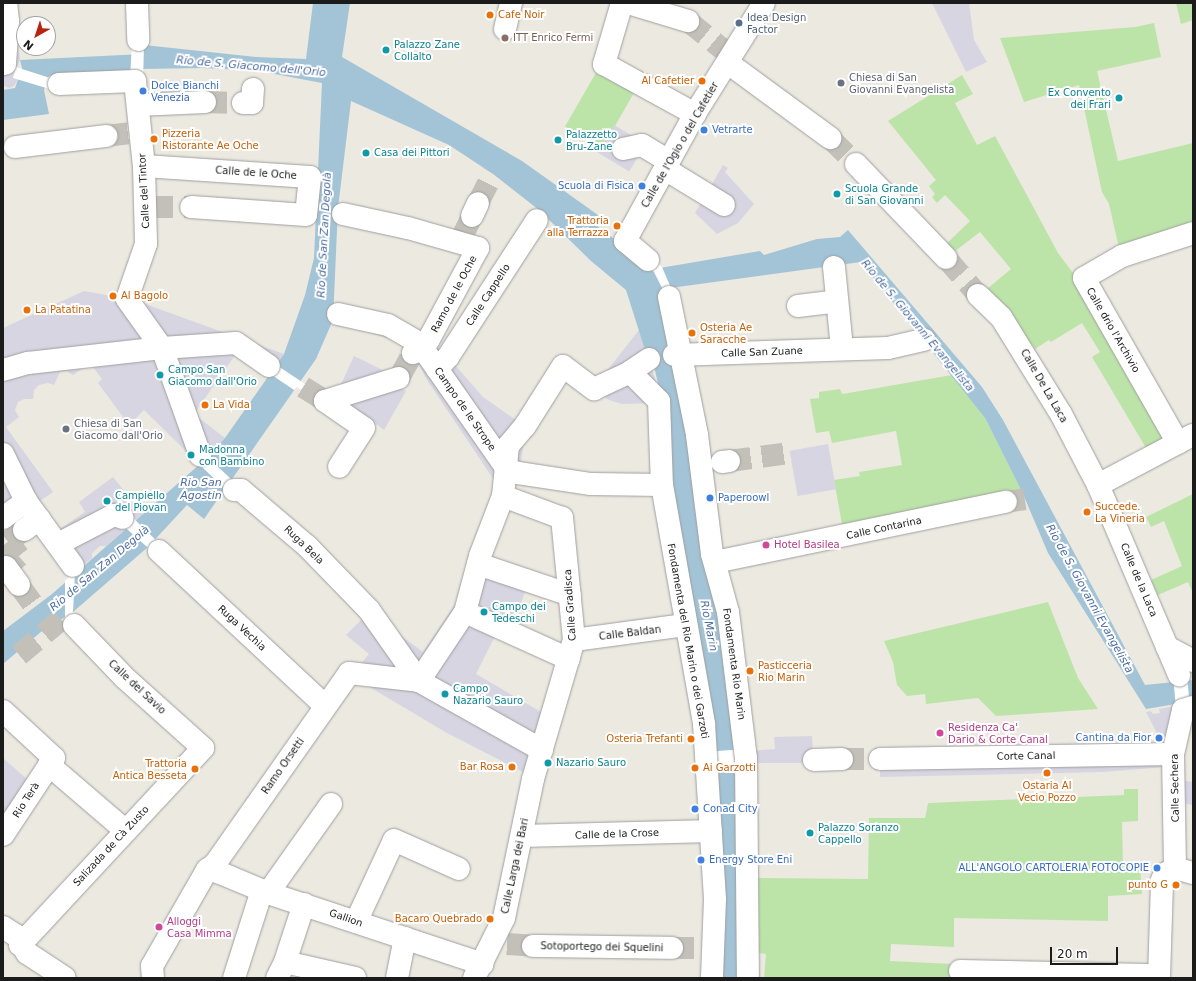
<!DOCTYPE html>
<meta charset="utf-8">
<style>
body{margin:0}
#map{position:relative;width:1196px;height:981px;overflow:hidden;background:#ece9e0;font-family:"DejaVu Sans",sans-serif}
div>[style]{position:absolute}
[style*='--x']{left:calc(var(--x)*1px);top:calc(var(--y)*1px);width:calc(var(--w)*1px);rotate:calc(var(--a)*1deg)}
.grass>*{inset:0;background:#bde4a8;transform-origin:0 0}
.plaza>*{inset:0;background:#d7d5e1;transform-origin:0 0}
.water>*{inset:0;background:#a3c4d7}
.pier>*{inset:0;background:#fff;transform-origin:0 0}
.minor-tunnel>*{height:22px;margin-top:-11px;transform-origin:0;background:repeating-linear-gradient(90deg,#c2c0b9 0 22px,transparent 0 33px)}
.roads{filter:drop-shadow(0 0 1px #9f9f9f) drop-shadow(0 0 1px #9f9f9f)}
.minor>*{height:22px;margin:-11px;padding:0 11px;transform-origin:11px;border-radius:11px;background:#fff}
.dots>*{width:11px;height:11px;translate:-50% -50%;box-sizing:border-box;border:2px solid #fff;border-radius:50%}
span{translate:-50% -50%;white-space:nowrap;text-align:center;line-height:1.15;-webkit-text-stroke:4px #fff;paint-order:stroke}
.food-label{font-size:10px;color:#c56008}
.left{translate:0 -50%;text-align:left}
.right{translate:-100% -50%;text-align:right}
.service-label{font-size:10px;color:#4e5e75}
.education-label{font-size:10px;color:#785e54}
.culture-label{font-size:10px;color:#0d838f}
.worship-label{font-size:10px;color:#5b616d}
.shop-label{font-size:10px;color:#366cbe}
.street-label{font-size:10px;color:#1b1b1b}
.hotel-label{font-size:10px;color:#b23c85}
.water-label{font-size:11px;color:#4e6da3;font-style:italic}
.frame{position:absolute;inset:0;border:4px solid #1b1b1b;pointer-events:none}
.north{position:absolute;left:16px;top:16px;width:40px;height:40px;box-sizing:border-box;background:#fff;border:1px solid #a4a4a4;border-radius:50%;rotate:219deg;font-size:11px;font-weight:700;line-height:16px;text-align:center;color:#1b1b1b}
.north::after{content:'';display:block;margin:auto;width:14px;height:18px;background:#b8250d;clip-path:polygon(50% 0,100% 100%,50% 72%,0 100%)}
.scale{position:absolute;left:1050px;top:947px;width:68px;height:18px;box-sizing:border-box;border:2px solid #1b1b1b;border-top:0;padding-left:5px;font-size:12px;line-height:14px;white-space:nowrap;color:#1b1b1b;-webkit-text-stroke:3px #fff;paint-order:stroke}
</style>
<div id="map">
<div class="grass">
<i style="clip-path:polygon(1176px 3px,1193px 3px,1193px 20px,1181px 24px)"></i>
<i style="clip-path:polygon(1154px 23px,1161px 57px,1097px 71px,1118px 161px,1193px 143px,1193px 225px,1119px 248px,1109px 204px,1102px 192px,1079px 85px,1024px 102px,1000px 38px,1135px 27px)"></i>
<i style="left:597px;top:71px;width:43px;height:64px;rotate:30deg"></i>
<i style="clip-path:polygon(962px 75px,973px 94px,955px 103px,977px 145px,995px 136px,1058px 253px,1073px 273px,1162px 429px,1164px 436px,1160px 442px,1146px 448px,1092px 357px,1100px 352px,1082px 323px,1051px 342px,1049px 340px,1035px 349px,1032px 344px,1028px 346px,987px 289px,1011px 269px,980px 232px,950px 255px,943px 247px,970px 221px,945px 195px,937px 203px,932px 197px,935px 194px,929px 186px,936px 180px,888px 121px)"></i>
<i style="clip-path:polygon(952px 375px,985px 418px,1023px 494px,843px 530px,834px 480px,860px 476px,859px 472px,902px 465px,896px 431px,832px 443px,829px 431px,816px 433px,810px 399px,819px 398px,819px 392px,840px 389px,842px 394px,860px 391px)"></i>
<i style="clip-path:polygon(1193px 494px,1193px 593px,1188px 582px,1158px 595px,1151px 580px,1182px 566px,1164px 521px,1151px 527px,1146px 517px)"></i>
<i style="clip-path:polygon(1048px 602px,1078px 678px,1098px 709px,996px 716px,978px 698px,926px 704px,925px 694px,907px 696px,897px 685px,893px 662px,884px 641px)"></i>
<i style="clip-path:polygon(1124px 789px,1138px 789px,1138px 821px,1122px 822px,1123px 866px,1140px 866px,1142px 894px,1108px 896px,1108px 921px,954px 918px,954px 947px,891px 944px,890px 961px,953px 964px,953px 978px,764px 978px,766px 954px,759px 953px,753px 878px,868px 879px,869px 818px,925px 818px,928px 803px,1124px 795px)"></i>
</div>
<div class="plaza">
<i style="clip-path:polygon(932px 3px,969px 3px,974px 40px,987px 62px,966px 72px)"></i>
<i style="clip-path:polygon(3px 18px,14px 23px,20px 59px,13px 77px,18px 79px,14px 86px,9px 88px,3px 85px)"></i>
<i style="left:614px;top:125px;width:37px;height:32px;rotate:31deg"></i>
<i style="clip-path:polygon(723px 165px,728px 168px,725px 172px,754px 204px,738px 223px,717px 234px,695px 213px)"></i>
<i style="clip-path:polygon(84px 291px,134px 300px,284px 354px,276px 365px,238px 351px,194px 414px,225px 438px,207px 457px,195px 460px,144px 410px,129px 425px,98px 383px,102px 379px,90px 363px,73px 375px,66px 371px,60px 372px,54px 385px,48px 383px,39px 385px,34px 390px,33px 399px,24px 399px,18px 402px,15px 410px,19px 417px,6px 427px,53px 492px,37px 503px,54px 533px,85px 512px,79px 502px,113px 477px,143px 514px,136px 520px,128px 513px,127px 528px,106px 546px,100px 546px,92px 553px,92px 558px,77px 570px,36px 525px,26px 532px,3px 503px,3px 328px)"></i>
<i style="clip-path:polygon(332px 306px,388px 320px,420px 331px,448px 357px,483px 397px,527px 428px,519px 471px,511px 494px,498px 486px,429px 383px,406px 342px,390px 331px,386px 338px,333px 320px)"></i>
<i style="clip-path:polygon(639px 330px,662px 400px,657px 403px,622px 404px,609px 400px,599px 394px,595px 386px)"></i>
<i style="clip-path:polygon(354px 356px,403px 380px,399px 387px,406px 391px,384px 430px,375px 423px,338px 475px,357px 429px,336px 395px)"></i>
<i style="left:828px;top:444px;width:46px;height:39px;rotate:80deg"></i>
<i style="clip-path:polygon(465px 574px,528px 582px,515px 622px,496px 634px,476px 674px,560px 723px,525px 773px,447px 733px,351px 676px,369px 654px,346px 635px,365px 616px,392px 629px,423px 652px,457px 601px)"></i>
<i style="clip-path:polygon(1176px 706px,1193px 716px,1187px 745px,1175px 744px,1166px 767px,1103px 772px,880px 777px,880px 759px,1162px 743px,1146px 712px,1151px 711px,1153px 714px,1160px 713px,1159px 709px)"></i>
<i style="clip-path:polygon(812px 736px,814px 763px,751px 763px,749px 751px,775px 749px,774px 737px)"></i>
<i style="clip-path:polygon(3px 758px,28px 780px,3px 820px)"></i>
<i style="clip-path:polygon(1181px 780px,1193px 782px,1193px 805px,1183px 803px)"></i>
</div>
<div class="water">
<i style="clip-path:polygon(313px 3px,350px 3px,342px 57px,522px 161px,598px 215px,593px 223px,654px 269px,760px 251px,764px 255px,817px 239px,840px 237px,848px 230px,982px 387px,1003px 420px,1145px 685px,1193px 680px,1193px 701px,1146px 709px,1048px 553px,1023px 494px,985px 418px,861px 262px,663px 289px,721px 625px,737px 748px,738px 978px,715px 978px,718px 901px,666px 494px,664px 409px,650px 349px,645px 350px,626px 290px,591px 261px,539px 210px,493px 174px,449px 145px,351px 101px,338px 208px,333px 320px,316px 359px,204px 519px,187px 505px,148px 547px,73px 612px,42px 631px,3px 664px,3px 631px,52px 594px,200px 464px,225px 438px,284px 354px,305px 295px,314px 258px,322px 83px,259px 71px,203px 68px,142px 69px,127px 71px,126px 75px,49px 76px,44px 90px,49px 114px,3px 120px,3px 90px,15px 88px,22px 68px,20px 60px,143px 54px,144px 45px,256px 57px,306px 59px)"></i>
</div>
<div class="pier">
<i style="clip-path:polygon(132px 40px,144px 45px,143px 81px,130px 81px)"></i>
<i style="clip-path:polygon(16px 67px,53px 79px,53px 90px,13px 78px)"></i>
<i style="clip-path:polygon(651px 256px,662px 267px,671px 288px,663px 290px,654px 272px,645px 264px)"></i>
<i style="clip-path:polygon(272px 362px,305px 384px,301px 390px,297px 387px,294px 390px,266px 371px)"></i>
<i style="left:202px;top:452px;width:50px;height:11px;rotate:43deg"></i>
<i style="clip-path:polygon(128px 513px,163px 547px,155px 554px,119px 522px)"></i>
<i style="clip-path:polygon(67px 568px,75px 573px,73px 612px,77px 622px,65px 621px,65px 581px,69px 577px)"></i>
<i style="left:1187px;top:674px;width:32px;height:14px;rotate:85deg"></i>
<i style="left:745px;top:749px;width:16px;height:38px;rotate:86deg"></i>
</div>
<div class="minor-tunnel">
<i style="--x:688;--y:21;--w:57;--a:39.3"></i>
<i style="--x:205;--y:102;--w:38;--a:2"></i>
<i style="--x:106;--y:136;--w:26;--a:-7"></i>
<i style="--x:830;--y:138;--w:37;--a:45"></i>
<i style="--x:478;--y:203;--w:33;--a:-63"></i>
<i style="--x:151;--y:207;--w:40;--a:0"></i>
<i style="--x:461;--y:239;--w:25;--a:-64"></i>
<i style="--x:946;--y:258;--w:49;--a:49.1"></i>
<i style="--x:399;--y:378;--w:29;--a:-61"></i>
<i style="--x:303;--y:387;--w:26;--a:32"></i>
<i style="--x:729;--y:461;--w:62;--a:-7.5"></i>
<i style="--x:1006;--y:502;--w:19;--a:-9"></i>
<i style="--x:3;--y:570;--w:21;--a:-41"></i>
<i style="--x:19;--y:556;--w:18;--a:-128"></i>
<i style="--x:8;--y:542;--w:20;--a:-37"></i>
<i style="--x:19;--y:585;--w:24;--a:54"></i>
<i style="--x:19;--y:655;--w:57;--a:-40.1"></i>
<i style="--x:842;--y:759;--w:38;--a:0"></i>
<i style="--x:507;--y:944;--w:26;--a:4"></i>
<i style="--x:672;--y:948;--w:35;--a:0"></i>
</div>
<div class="roads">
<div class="minor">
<i style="--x:137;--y:3;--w:37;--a:88"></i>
<i style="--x:622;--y:3;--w:64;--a:106.4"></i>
<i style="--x:604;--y:64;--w:104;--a:28.8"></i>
<i style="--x:628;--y:3;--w:63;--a:16.7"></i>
<i style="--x:505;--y:29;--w:27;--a:-77"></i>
<i style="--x:728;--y:63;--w:127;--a:36.3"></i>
<i style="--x:5;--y:64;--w:43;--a:-86"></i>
<i style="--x:8;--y:21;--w:18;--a:-96"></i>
<i style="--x:59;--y:84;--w:76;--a:-2.3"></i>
<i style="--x:135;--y:81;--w:85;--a:84"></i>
<i style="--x:144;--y:166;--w:78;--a:88.5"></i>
<i style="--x:146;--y:244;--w:58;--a:109.1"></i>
<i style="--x:127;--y:299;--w:60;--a:54.5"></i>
<i style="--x:162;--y:348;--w:114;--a:70.4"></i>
<i style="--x:243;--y:103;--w:9;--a:0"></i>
<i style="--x:252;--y:103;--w:14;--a:-86"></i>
<i style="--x:138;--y:105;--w:67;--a:-2.6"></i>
<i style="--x:15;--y:147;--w:92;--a:-6.9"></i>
<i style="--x:623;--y:149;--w:19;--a:-12"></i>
<i style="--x:642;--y:145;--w:31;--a:31"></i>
<i style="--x:856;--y:164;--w:130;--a:46.2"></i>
<i style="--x:144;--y:166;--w:166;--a:3.8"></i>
<i style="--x:310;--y:177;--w:38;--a:96"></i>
<i style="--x:306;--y:215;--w:115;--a:-176"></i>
<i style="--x:665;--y:169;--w:69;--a:31.4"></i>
<i style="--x:343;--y:214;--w:66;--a:12.2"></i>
<i style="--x:408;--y:228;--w:73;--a:15.9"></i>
<i style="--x:478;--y:248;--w:103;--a:118.3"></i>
<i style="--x:429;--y:339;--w:12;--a:121"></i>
<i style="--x:423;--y:349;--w:11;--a:158"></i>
<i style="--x:472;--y:216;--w:14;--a:-65"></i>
<i style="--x:648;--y:260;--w:30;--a:-140"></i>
<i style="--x:625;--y:241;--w:147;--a:-61.2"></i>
<i style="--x:696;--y:112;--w:128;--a:-58"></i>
<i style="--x:834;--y:267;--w:82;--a:84.4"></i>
<i style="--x:978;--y:295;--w:32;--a:44"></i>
<i style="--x:1001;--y:317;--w:114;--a:58.3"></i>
<i style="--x:1061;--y:414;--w:80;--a:62.5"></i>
<i style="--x:1098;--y:485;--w:207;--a:66.9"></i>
<i style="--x:669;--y:297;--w:141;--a:78.5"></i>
<i style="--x:697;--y:435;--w:120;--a:82.8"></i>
<i style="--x:712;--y:554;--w:60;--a:74.6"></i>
<i style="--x:728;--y:612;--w:147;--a:83"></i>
<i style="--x:746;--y:758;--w:220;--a:89.5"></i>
<i style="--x:798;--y:306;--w:39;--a:-7"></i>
<i style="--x:338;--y:314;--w:51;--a:12.4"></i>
<i style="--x:388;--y:325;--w:36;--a:30"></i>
<i style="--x:419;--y:343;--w:154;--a:55.1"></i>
<i style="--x:507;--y:469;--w:12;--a:20"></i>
<i style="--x:518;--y:473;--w:74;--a:8.6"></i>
<i style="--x:591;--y:484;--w:71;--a:0.8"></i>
<i style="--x:674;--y:355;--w:214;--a:-1.9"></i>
<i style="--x:888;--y:348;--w:37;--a:-13"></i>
<i style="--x:649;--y:359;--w:23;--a:146"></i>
<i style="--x:630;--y:372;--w:41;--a:45"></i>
<i style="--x:659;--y:401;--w:84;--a:88"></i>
<i style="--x:662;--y:485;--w:243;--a:80"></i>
<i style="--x:704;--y:724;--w:175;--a:86.4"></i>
<i style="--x:715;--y:899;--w:79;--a:92.2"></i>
<i style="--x:437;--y:369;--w:16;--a:-47"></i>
<i style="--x:448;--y:357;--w:163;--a:-57"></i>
<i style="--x:3;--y:370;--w:26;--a:-16"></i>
<i style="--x:28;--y:363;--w:135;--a:-6.4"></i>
<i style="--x:162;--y:348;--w:74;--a:-3.9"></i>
<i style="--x:236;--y:343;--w:40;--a:34.9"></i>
<i style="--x:325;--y:401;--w:47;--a:34.7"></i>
<i style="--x:364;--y:428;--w:46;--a:122.7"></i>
<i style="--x:325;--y:401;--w:77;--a:-17.3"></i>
<i style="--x:1178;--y:443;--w:190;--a:-119.7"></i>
<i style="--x:1084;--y:278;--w:44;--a:-30.1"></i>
<i style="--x:1122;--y:256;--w:75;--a:-17.9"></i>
<i style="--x:3;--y:454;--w:52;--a:63.9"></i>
<i style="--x:26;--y:501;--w:80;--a:54.1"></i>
<i style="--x:722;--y:462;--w:7;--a:-8"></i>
<i style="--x:1098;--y:485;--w:107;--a:-27.8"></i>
<i style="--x:234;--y:490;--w:7;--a:0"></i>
<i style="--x:241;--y:490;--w:87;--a:40.3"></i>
<i style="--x:307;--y:546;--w:89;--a:45.9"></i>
<i style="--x:369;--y:610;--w:87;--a:54.8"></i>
<i style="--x:419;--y:681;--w:141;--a:29.3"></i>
<i style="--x:3;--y:518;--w:29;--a:-36"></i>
<i style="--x:24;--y:530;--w:19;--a:-36"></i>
<i style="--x:58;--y:544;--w:63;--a:-27.4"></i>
<i style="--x:114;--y:515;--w:9;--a:18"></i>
<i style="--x:159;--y:551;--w:227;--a:43"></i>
<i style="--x:715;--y:562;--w:297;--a:-11.7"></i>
<i style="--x:478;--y:564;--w:97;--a:18.6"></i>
<i style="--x:6;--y:567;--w:22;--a:54"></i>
<i style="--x:465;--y:612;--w:114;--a:24.3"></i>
<i style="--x:574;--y:640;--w:112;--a:-7.7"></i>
<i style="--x:1167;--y:647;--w:30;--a:28"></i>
<i style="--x:3;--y:711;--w:69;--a:42.7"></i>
<i style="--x:54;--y:758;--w:92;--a:123.5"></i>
<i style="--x:880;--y:759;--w:293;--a:-1"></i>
<i style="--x:814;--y:760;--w:28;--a:-2"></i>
<i style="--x:49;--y:765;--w:101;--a:40.6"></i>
<i style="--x:522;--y:836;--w:189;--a:-1.5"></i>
<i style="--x:215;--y:864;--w:9;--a:69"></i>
<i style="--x:218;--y:872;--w:54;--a:22.8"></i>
<i style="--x:268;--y:893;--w:226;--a:18.3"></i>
<i style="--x:1175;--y:868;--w:114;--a:-91"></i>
<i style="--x:1173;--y:754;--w:45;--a:-77.2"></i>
<i style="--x:1183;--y:710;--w:10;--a:-17"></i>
<i style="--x:1175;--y:868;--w:19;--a:16"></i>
<i style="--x:268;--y:893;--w:109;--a:-54.7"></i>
<i style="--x:356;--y:922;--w:90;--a:-65.1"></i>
<i style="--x:394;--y:840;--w:71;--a:24"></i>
<i style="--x:3;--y:927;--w:17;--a:33"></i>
<i style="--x:17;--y:936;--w:20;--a:60"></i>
<i style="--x:27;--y:953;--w:45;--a:33.3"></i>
<i style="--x:20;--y:945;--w:269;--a:-47.1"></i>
<i style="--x:203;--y:748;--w:106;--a:-138.1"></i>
<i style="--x:124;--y:677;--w:72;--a:-133.9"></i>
<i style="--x:533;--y:946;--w:139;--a:0.8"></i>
<i style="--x:285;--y:962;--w:72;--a:12.9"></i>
<i style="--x:960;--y:971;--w:199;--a:1.2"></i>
<i style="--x:153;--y:978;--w:12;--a:-95"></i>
<i style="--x:152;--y:966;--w:111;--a:-60.2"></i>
<i style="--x:207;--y:870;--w:10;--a:-37"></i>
<i style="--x:215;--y:864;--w:233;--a:-54.9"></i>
<i style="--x:349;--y:673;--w:70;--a:6.5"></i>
<i style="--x:419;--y:681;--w:83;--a:-56.3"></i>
<i style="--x:465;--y:612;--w:58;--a:-75"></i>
<i style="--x:480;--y:556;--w:64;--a:-69"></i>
<i style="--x:503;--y:496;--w:50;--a:-84.3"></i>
<i style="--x:508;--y:446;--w:26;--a:-50"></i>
<i style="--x:525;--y:426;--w:71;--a:-57.7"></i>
<i style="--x:563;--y:366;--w:39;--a:37"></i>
<i style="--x:594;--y:389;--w:40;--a:-25"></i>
<i style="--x:234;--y:978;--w:92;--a:-72.3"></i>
<i style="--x:277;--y:978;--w:18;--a:-63"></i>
<i style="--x:285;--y:962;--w:61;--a:-71.9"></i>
<i style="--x:397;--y:978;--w:41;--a:-78.7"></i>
<i style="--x:474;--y:978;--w:67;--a:-63.4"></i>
<i style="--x:504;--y:918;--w:142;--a:-78.2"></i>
<i style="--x:533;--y:779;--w:145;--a:-73.6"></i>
<i style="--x:574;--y:640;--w:123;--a:-95.6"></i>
<i style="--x:562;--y:518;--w:63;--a:-159.6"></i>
<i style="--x:1159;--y:978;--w:98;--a:-88.2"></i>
<i style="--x:1162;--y:880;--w:7;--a:-63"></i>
<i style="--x:1165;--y:874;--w:12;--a:-31"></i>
</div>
</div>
<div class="dots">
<i style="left:490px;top:15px;background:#e8710a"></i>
<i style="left:739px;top:23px;background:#5c6f8a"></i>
<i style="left:505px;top:38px;background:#8d6e63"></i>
<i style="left:386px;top:50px;background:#0f9aa8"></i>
<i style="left:702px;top:81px;background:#e8710a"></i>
<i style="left:841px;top:83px;background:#6b7280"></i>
<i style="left:143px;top:91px;background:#3f7fe0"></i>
<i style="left:1119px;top:98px;background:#0f9aa8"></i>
<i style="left:704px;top:130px;background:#3f7fe0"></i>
<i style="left:154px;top:139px;background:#e8710a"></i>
<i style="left:558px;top:140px;background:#0f9aa8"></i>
<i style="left:366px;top:153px;background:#0f9aa8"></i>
<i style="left:642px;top:186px;background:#3f7fe0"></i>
<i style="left:837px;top:194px;background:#0f9aa8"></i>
<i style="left:617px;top:226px;background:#e8710a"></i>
<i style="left:113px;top:296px;background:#e8710a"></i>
<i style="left:27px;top:310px;background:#e8710a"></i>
<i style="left:692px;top:333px;background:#e8710a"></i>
<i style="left:160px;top:375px;background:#0f9aa8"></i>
<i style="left:205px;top:405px;background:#e8710a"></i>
<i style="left:66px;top:429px;background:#6b7280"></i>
<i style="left:191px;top:455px;background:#0f9aa8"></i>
<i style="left:710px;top:498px;background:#3f7fe0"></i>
<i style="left:107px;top:501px;background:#0f9aa8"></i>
<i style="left:1087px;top:512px;background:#e8710a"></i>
<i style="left:766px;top:545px;background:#d1479c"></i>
<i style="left:484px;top:612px;background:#0f9aa8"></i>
<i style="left:750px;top:671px;background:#e8710a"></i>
<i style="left:445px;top:694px;background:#0f9aa8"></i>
<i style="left:940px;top:733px;background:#d1479c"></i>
<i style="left:1159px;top:738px;background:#3f7fe0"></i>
<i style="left:691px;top:739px;background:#e8710a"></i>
<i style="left:548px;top:763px;background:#0f9aa8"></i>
<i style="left:512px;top:767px;background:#e8710a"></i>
<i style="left:695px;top:768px;background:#e8710a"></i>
<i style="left:195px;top:769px;background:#e8710a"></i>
<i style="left:1047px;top:773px;background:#e8710a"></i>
<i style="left:695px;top:809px;background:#3f7fe0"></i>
<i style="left:810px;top:833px;background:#0f9aa8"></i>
<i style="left:701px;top:860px;background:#3f7fe0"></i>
<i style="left:1157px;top:868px;background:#3f7fe0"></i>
<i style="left:1176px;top:885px;background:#e8710a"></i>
<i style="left:490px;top:919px;background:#e8710a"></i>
<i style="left:159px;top:927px;background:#d1479c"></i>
</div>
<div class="food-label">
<span class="left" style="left:498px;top:15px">Cafe Noir</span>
<span class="right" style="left:694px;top:81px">Al Cafetier</span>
<span class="left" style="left:162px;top:139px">Pizzeria<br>Ristorante Ae Oche</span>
<span class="right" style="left:609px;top:226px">Trattoria<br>alla Terrazza</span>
<span class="left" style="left:121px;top:296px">Al Bagolo</span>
<span class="left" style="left:35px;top:310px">La Patatina</span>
<span class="left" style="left:700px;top:333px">Osteria Ae<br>Saracche</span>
<span class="left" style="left:213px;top:405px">La Vida</span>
<span class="left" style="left:1095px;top:512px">Succede.<br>La Vineria</span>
<span class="left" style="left:758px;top:671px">Pasticceria<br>Rio Marin</span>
<span class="right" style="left:683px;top:739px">Osteria Trefanti</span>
<span class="right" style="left:187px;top:769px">Trattoria<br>Antica Besseta</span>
<span class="right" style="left:504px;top:767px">Bar Rosa</span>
<span class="left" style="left:703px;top:768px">Ai Garzotti</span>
<span style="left:1047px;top:791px">Ostaria Al<br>Vecio Pozzo</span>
<span class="right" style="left:1168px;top:885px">punto G</span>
<span class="right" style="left:482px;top:919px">Bacaro Quebrado</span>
</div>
<div class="service-label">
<span class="left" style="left:747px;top:23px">Idea Design<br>Factor</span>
</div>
<div class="education-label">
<span class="left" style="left:513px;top:38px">ITT Enrico Fermi</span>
</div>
<div class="culture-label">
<span class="left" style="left:394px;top:50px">Palazzo Zane<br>Collalto</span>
<span class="right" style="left:1111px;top:98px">Ex Convento<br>dei Frari</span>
<span class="left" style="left:566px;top:140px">Palazzetto<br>Bru-Zane</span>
<span class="left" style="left:374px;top:153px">Casa dei Pittori</span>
<span class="left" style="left:845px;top:194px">Scuola Grande<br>di San Giovanni</span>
<span class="left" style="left:168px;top:375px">Campo San<br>Giacomo dall'Orio</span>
<span class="left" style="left:199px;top:455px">Madonna<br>con Bambino</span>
<span class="left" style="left:115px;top:501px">Campiello<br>del Piovan</span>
<span class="left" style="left:492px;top:612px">Campo dei<br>Tedeschi</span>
<span class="left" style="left:453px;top:694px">Campo<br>Nazario Sauro</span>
<span class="left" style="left:556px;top:763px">Nazario Sauro</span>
<span class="left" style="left:818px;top:833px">Palazzo Soranzo<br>Cappello</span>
</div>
<div class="worship-label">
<span class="left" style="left:849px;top:83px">Chiesa di San<br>Giovanni Evangelista</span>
<span class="left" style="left:74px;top:429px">Chiesa di San<br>Giacomo dall'Orio</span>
</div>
<div class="shop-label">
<span class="left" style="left:151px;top:91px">Dolce Bianchi<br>Venezia</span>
<span class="left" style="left:712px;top:130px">Vetrarte</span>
<span class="right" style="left:634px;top:186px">Scuola di Fisica</span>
<span class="left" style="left:718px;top:498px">Paperoowl</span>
<span class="right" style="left:1151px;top:738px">Cantina da Fior</span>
<span class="left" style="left:703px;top:809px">Conad City</span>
<span class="left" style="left:709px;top:860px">Energy Store Eni</span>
<span class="right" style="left:1149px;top:868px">ALL'ANGOLO CARTOLERIA FOTOCOPIE</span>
</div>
<div class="street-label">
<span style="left:680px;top:145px;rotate:-60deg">Calle de l'Ogio o del Cafetier</span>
<span style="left:256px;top:173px;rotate:4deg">Calle de le Oche</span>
<span style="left:144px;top:191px;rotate:-93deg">Calle del Tintor</span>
<span style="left:454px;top:294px;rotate:-62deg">Ramo de le Oche</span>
<span style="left:488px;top:295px;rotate:-57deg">Calle Cappello</span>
<span style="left:1113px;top:330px;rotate:60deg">Calle drio l'Archivio</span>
<span style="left:762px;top:352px;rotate:-2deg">Calle San Zuane</span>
<span style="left:1044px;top:386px;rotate:60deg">Calle De La Laca</span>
<span style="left:465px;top:409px;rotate:55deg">Campo de le Strope</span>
<span style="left:884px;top:528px;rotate:-12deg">Calle Contarina</span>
<span style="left:304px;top:545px;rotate:44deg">Ruga Bela</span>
<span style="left:1139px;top:580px;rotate:67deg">Calle de la Laca</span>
<span style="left:570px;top:605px;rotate:-94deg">Calle Gradisca</span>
<span style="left:242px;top:628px;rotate:43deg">Ruga Vechia</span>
<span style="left:630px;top:633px;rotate:-7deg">Calle Baldan</span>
<span style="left:688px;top:641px;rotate:80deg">Fondamenta del Rio Marin o dei Garzoti</span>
<span style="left:734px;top:664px;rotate:82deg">Fondamenta Rio Marin</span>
<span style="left:137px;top:687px;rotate:43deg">Calle del Savio</span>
<span style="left:1026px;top:756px;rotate:-1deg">Corte Canal</span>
<span style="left:283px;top:766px;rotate:-55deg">Ramo Orsetti</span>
<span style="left:1175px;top:788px;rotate:-91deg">Calle Sechera</span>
<span style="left:26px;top:800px;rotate:-57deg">Rio Terà</span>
<span style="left:617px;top:834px;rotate:-2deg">Calle de la Crose</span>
<span style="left:111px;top:846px;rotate:-47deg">Salizada de Cà Zusto</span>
<span style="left:515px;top:866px;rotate:-78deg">Calle Larga dei Bari</span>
<span style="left:346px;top:918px;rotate:19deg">Gallion</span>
<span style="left:602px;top:947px;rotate:1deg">Sotoportego dei Squelini</span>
</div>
<div class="hotel-label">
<span class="left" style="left:774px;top:545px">Hotel Basilea</span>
<span class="left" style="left:948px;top:733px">Residenza Ca'<br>Dario &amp; Corte Canal</span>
<span class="left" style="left:167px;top:927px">Alloggi<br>Casa Mimma</span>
</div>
<div class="water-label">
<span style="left:251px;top:67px;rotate:5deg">Rio de S. Giacomo dell'Orio</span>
<span style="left:325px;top:235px;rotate:-87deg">Rio de San Zan Degolà</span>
<span style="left:917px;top:326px;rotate:50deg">Rio de S. Giovanni Evangelista</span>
<span style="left:201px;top:490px">Rio San<br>Agostin</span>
<span style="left:100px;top:569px;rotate:-40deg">Rio de San Zan Degolà</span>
<span style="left:1089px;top:599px;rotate:61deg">Rio de S. Giovanni Evangelista</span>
<span style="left:708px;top:626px;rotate:79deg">Rio Marin</span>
</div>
<div class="frame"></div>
<div class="north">N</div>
<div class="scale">20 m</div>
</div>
